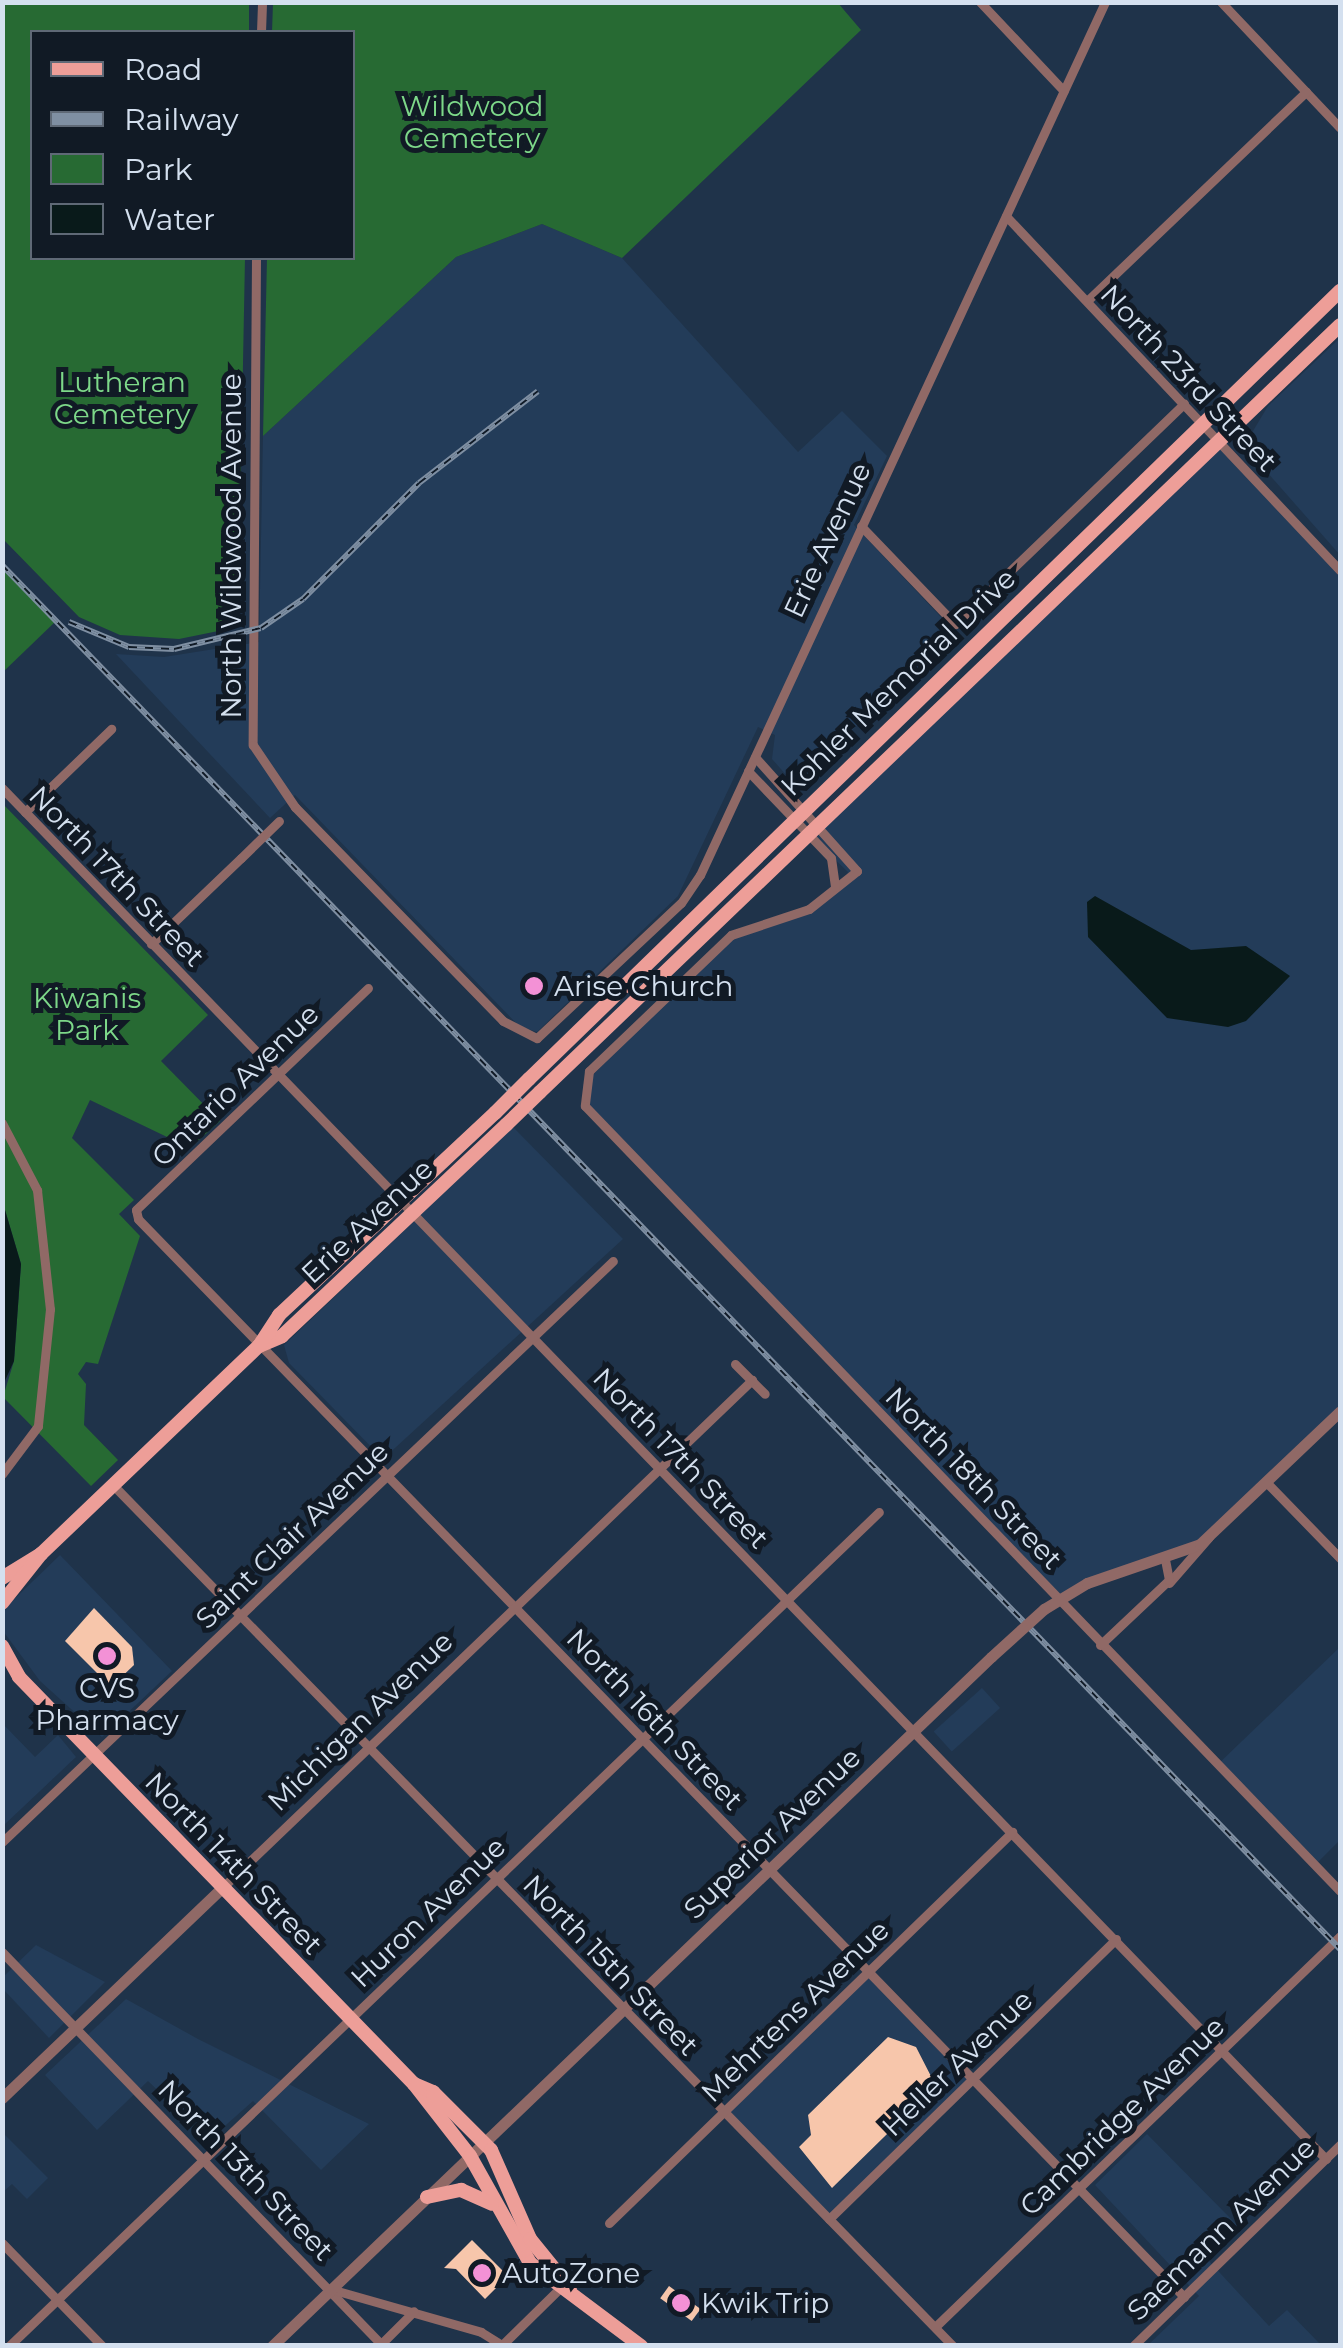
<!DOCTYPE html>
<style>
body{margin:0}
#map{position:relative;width:1343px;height:2348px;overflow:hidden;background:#1f334a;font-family:Montserrat,sans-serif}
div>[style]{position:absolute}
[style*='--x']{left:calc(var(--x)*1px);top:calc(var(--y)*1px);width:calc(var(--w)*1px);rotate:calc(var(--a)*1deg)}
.built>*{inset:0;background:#233c59;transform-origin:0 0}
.green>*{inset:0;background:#276a33}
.water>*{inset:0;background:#091a1a}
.building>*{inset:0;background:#f7c6ab;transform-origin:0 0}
.minor>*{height:9px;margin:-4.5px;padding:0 4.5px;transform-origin:4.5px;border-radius:4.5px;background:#906966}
.tertiary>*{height:11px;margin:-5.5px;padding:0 5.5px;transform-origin:5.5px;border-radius:5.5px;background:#906966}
.primary>*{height:14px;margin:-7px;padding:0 7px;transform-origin:7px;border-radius:7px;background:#ed9e98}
.rail>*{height:6px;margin-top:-3px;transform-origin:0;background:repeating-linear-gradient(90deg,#111a25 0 8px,#7f8fa2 0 16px);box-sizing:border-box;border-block:2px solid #7f8fa2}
.minor-bridge>*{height:9px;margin:-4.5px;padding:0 4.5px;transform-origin:4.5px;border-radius:4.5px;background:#906966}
.tertiary-bridge>*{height:11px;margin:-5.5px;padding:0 5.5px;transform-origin:5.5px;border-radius:5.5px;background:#906966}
.primary-bridge>*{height:14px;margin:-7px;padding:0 7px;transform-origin:7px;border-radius:7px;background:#ed9e98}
.dots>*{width:28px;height:28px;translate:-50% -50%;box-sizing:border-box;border:5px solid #111a25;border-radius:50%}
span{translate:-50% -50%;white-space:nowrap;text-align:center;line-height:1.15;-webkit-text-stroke:10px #111a25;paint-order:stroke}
.park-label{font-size:28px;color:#7dd889}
.street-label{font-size:28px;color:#d4e0ef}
.poi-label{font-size:28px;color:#d4e0ef}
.left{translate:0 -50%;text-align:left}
.frame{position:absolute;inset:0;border:5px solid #d4e0ef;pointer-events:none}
.legend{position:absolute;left:30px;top:30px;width:325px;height:230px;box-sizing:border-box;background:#111a25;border:2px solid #5f6976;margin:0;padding:12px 18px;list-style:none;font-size:30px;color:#d4e0ef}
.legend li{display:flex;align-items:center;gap:20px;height:50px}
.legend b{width:50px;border:2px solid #5f6976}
</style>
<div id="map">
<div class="built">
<i style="clip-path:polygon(542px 224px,622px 258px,798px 452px,842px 411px,887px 456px,854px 525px,955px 632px,795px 785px,772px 759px,775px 735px,758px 727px,678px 896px,537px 1032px,519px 1026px,295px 795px,270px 818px,116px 654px,164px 657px,259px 642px,263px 436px,456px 257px)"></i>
<i style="clip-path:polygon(1340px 338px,1340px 555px,1244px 446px,1268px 406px)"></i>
<i style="clip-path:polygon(1218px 443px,1340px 570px,1340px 1411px,1200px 1544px,1058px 1598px,586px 1108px,583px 1085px,731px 935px,801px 912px,841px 886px,848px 872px,809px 835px)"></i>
<i style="clip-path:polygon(513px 1127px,623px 1239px,383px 1459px,289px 1363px,284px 1345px)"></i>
<i style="clip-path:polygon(60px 1555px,172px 1671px,102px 1737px,40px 1681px,3px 1631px,3px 1610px)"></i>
<i style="clip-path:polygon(1340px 1647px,1340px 1840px,1314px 1866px,1215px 1767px)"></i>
<i style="left:982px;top:1688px;width:27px;height:65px;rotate:48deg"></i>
<i style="clip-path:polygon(3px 1724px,35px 1757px,58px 1735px,76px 1757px,3px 1826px)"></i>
<i style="clip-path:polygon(36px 1945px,105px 1982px,49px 2038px,3px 1989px,3px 1977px)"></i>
<i style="left:870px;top:1970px;width:149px;height:204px;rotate:46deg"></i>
<i style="clip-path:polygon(126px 1999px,198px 2039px,369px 2124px,321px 2170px,253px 2101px,209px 2140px,148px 2081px,97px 2130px,45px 2075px)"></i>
<i style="clip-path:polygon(3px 2133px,48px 2178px,27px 2199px,12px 2184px,3px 2192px)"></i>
<i style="clip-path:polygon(1147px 2134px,1241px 2229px,1209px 2261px,1269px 2326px,1287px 2310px,1321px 2345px,1148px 2345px,1199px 2296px,1095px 2185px)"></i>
</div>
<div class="green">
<i style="clip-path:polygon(2px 3px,249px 3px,249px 32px,32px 32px,32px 258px,245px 258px,238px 627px,179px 639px,120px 635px,79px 617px,3px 539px)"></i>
<i style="clip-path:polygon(838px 3px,861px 30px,622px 258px,542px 224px,456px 257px,263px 436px,267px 258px,352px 258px,352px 32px,272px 32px,273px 3px)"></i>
<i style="clip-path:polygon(3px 567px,56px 621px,3px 672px)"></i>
<i style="clip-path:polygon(2px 803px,208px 1015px,161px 1061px,220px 1121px,190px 1148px,90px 1100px,72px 1138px,134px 1200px,119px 1214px,140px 1236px,98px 1364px,86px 1362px,78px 1374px,86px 1384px,84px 1425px,118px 1460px,91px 1486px,3px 1397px,14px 1361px,21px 1264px,2px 1200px)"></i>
</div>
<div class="water">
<i style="clip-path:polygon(1095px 896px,1191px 950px,1246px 946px,1290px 976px,1246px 1021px,1228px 1027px,1167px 1018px,1088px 937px,1087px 902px)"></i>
<i style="clip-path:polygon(2px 1200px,21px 1264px,14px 1361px,3px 1385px)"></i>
</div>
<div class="building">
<i style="clip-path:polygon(94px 1608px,132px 1647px,134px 1665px,111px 1687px,65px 1641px)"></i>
<i style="clip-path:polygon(888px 2037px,916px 2047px,936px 2086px,832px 2188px,799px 2147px,811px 2135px,808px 2115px)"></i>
<i style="clip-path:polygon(472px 2240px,508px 2276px,485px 2299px,456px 2269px,444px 2268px)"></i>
<i style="left:669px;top:2286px;width:39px;height:15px;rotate:36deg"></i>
</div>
<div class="minor">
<i style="--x:980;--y:2;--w:122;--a:46.7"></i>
<i style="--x:1221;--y:2;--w:173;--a:46.6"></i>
<i style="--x:261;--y:32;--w:30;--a:-88"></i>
<i style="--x:1006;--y:216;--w:487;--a:46.7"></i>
<i style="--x:256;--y:258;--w:487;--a:90.4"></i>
<i style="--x:253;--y:745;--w:75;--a:55.9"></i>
<i style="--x:295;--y:807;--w:298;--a:45.8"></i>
<i style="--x:503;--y:1021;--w:38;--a:27"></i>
<i style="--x:537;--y:1038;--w:197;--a:-43.2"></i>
<i style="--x:681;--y:903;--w:34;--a:-56"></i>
<i style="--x:700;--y:875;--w:962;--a:-65.11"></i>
<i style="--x:1087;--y:301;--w:303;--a:-43.7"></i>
<i style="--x:861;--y:526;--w:136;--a:46.2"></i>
<i style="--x:955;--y:624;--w:318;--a:-43.9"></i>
<i style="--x:755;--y:757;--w:153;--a:48.2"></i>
<i style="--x:857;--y:871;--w:61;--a:141.6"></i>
<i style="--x:809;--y:909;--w:82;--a:161.6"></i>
<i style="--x:731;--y:935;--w:197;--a:136.2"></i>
<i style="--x:589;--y:1071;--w:35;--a:97"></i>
<i style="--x:585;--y:1106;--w:1089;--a:46.12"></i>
<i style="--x:748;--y:771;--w:120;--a:46.3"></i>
<i style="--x:831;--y:858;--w:29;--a:82"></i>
<i style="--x:2;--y:788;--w:1906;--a:46"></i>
<i style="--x:25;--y:812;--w:120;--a:-44"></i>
<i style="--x:151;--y:944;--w:124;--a:-43.7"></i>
<i style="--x:368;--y:988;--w:321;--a:136.3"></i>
<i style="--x:136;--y:1210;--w:9;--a:77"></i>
<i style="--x:138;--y:1219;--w:1502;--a:45.86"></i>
<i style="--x:2;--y:1123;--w:76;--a:62.4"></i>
<i style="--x:37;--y:1190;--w:120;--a:83.8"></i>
<i style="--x:50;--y:1309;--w:118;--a:95.9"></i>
<i style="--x:38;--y:1426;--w:60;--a:126.9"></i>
<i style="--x:735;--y:1364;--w:42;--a:45"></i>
<i style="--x:1267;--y:1483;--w:105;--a:45.8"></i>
<i style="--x:113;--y:1485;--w:1203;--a:45.71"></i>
<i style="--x:1169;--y:1583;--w:61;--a:-49"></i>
<i style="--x:1100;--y:1645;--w:95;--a:-43.3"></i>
<i style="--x:1169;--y:1580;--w:20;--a:-101"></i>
<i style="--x:2;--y:1842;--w:843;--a:-43.56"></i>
<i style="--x:223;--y:1887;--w:733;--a:-43.78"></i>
<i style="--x:2;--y:1952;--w:545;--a:45.97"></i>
<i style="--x:829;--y:2219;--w:401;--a:-44.3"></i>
<i style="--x:609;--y:2223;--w:562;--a:-44.13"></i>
<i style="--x:2;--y:2243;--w:144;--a:45.8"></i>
<i style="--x:334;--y:2290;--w:153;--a:15.9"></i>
<i style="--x:481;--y:2332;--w:26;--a:32"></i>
<i style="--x:935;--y:2327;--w:563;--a:-43.99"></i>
<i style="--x:502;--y:2345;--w:81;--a:-44.5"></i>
<i style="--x:9;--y:2346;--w:1205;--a:-43.79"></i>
<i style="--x:379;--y:2346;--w:49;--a:-45"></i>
<i style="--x:1133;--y:2346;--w:289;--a:-44.2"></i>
</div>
<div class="tertiary">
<i style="--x:1044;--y:1609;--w:50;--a:-31.2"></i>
<i style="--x:1087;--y:1583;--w:120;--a:-19"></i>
<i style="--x:1200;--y:1544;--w:193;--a:-43.5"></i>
<i style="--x:2;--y:2098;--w:306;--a:-43.7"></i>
<i style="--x:272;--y:2346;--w:996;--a:-43.78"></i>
</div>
<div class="primary">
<i style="--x:529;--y:1079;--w:1131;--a:-44.18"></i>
<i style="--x:540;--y:1092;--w:1108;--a:-43.79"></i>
<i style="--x:259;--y:1346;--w:25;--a:-23"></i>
<i style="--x:282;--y:1336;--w:308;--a:-43.3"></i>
<i style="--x:2;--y:1578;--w:46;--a:-31.6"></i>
<i style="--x:2;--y:1603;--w:63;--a:-51.5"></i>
<i style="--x:41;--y:1554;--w:301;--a:-43.7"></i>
<i style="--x:259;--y:1346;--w:37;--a:-57"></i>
<i style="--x:279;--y:1315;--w:296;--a:-43.1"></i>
<i style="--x:2;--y:1646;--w:35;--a:61"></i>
<i style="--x:19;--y:1677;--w:567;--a:45.86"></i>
<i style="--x:414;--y:2084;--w:91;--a:52.1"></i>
<i style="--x:470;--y:2156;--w:123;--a:60.7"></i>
<i style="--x:530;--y:2263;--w:139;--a:36.8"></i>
<i style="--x:414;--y:2084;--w:21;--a:23"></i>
<i style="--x:433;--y:2092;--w:82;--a:45"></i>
<i style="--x:491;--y:2150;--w:97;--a:66.3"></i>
<i style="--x:530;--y:2239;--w:63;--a:50.8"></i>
<i style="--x:427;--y:2197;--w:35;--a:-12"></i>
<i style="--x:461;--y:2190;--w:34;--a:24"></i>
</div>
<div class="rail">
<i style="--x:2;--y:565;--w:1925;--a:45.97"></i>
<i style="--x:69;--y:622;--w:65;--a:22.6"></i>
<i style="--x:129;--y:647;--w:45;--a:2.5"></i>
<i style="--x:174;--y:649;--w:89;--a:-13.6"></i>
<i style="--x:261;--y:628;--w:51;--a:-34.6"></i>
<i style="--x:303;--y:599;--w:164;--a:-45"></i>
<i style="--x:419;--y:483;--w:150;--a:-37.7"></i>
</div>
<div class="minor-bridge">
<i style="--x:241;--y:858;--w:53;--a:-44.2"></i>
</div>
<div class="tertiary-bridge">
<i style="--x:991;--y:1657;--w:72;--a:-42.2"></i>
</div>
<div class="primary-bridge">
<i style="--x:495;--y:1113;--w:48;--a:-45"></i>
<i style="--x:506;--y:1125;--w:47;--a:-44.1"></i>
</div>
<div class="dots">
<i style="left:534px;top:986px;background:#f391d6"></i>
<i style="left:107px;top:1656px;background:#f391d6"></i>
<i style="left:482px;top:2273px;background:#f391d6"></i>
<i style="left:681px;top:2303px;background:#f391d6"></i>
</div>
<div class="park-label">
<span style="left:472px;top:122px">Wildwood<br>Cemetery</span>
<span style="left:122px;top:398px">Lutheran<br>Cemetery</span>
<span style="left:87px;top:1014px">Kiwanis<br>Park</span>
</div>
<div class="street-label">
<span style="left:1189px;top:378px;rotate:47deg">North 23rd Street</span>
<span style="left:827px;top:540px;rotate:-65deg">Erie Avenue</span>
<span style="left:231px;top:546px;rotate:-90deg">North Wildwood Avenue</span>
<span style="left:898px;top:682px;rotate:-44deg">Kohler Memorial Drive</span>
<span style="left:117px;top:876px;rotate:46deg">North 17th Street</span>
<span style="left:235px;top:1085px;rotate:-44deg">Ontario Avenue</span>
<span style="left:367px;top:1221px;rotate:-43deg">Erie Avenue</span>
<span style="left:681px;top:1458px;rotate:46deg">North 17th Street</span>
<span style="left:974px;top:1478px;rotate:46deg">North 18th Street</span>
<span style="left:292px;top:1535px;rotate:-44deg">Saint Clair Avenue</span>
<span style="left:655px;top:1719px;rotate:46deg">North 16th Street</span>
<span style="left:360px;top:1721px;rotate:-44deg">Michigan Avenue</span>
<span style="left:772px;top:1833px;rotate:-44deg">Superior Avenue</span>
<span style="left:234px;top:1863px;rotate:46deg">North 14th Street</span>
<span style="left:428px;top:1912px;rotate:-44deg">Huron Avenue</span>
<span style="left:611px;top:1965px;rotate:46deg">North 15th Street</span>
<span style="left:795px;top:2011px;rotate:-44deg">Mehrtens Avenue</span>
<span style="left:957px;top:2063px;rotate:-44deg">Heller Avenue</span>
<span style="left:1122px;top:2116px;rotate:-44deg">Cambridge Avenue</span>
<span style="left:246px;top:2170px;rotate:46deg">North 13th Street</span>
<span style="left:1221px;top:2229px;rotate:-44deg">Saemann Avenue</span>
</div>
<div class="poi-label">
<span class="left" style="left:554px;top:986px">Arise Church</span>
<span style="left:107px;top:1704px">CVS<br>Pharmacy</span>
<span class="left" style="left:502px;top:2273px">AutoZone</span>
<span class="left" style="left:701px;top:2303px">Kwik Trip</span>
</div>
<div class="frame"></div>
<ul class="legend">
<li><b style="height:12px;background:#ed9e98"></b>Road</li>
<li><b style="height:12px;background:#7f8fa2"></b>Railway</li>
<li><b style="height:28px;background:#276a33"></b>Park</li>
<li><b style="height:28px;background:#091a1a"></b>Water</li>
</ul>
</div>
